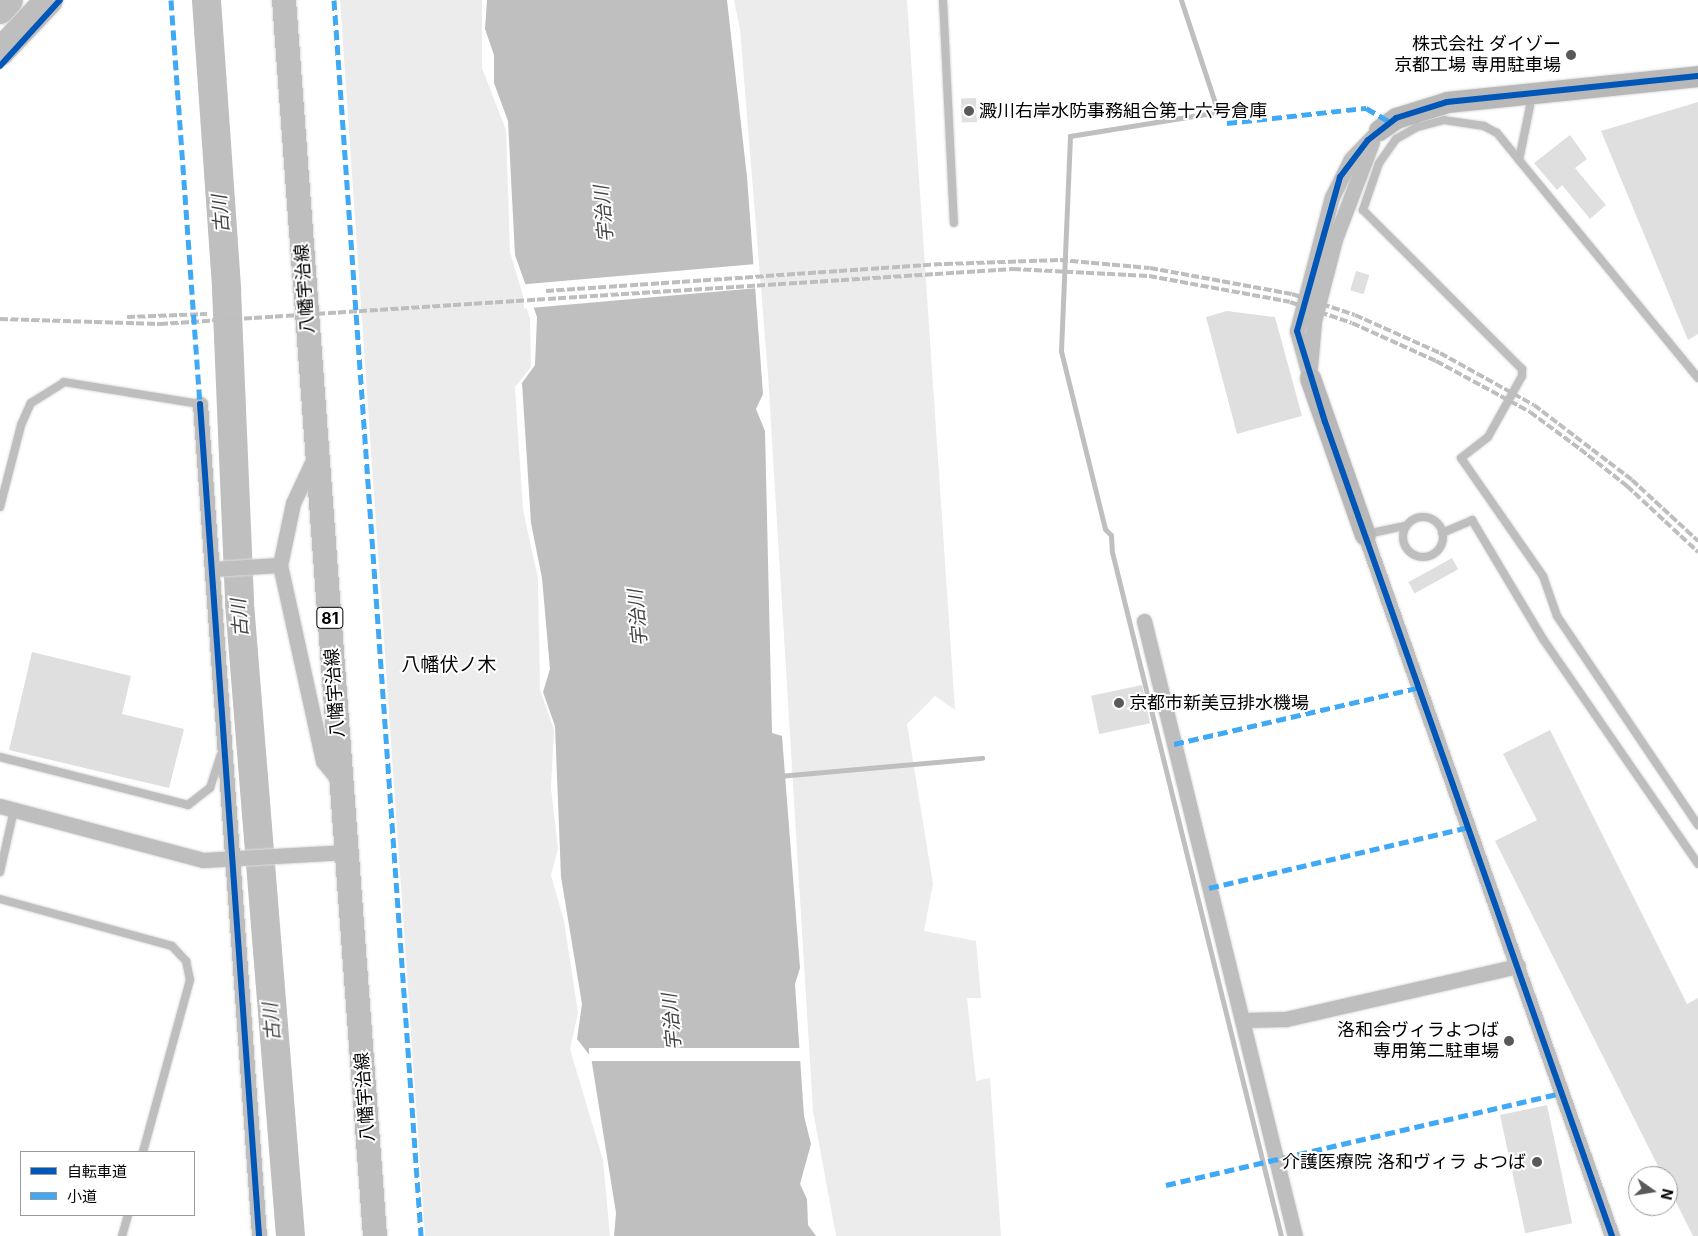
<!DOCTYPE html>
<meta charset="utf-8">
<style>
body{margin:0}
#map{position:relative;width:1698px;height:1236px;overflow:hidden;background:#fff;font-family:Inter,"Noto Sans JP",sans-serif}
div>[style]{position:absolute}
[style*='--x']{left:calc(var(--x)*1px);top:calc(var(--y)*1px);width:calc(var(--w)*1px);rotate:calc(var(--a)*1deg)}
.green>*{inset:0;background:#ececec}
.water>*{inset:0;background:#bfbfbf}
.pier>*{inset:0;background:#fff;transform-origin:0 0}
.stream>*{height:5px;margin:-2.5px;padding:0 2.5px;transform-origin:2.5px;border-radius:2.5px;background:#bfbfbf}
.river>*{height:29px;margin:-14.5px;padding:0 14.5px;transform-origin:14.5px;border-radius:14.5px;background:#bfbfbf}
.building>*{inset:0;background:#dfdfdf;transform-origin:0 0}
.roads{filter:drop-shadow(0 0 1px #dbdbdb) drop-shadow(0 0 1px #dbdbdb)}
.lane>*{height:8px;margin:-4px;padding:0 4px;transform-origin:4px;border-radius:4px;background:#bebebe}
.lane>.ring{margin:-4px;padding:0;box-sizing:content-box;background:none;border:8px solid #bebebe;border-radius:50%}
.street>*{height:15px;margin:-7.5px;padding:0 7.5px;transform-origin:7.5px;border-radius:7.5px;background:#bebebe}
.secondary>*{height:21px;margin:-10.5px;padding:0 10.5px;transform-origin:10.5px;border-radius:10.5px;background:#b8b8b8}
.primary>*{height:24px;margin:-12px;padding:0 12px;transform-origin:12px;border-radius:12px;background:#bebebe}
.highway>*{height:28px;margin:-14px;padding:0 14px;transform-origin:14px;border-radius:14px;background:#bebebe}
.rail>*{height:4px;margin-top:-2px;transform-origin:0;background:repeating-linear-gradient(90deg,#bebebe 0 8px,transparent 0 10.5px)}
.quiet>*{height:5px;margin-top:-2.5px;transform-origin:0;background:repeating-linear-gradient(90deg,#3fa9f5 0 10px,transparent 0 15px)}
.cycleway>*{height:6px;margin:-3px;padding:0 3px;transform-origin:3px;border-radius:3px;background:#0057b8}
.dots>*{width:14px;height:14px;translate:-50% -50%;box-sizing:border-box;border:2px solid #fff;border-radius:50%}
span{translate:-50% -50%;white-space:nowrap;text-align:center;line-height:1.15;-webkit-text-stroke:4px #fff;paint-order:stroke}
.shield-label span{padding:1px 4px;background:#fff;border:1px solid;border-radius:4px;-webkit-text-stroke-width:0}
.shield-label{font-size:16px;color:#000;font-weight:700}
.poi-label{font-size:18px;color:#000}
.right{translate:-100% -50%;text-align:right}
.left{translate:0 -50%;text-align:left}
.street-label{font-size:18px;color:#000}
.water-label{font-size:19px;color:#444;font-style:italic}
.neighbourhood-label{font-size:19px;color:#000}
.legend{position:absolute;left:20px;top:1151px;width:175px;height:65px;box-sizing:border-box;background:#fff;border:1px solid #999;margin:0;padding:6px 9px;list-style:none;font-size:15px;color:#000}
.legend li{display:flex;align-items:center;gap:10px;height:25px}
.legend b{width:25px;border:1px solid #999}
.north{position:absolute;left:1628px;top:1166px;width:50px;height:50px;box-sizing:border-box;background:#fff;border:1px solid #999;border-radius:50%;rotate:103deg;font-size:14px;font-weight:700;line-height:20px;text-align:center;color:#000}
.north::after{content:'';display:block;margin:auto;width:18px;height:22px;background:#595959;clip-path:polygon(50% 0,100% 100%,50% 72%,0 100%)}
</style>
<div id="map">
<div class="green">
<i style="clip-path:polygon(340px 0,482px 0,482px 68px,506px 130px,510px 252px,530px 319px,531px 367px,515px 387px,523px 510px,538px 578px,540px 690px,554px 730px,551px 788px,558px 849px,551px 875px,564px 921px,578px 1013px,570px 1049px,603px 1160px,610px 1236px,425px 1236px)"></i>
<i style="clip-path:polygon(734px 0,907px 0,955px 710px,935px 696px,907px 724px,933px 884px,924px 931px,976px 941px,981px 998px,967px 998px,976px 1081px,990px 1078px,1001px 1236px,836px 1236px,813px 1111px,768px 375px,740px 29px)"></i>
</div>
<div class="water">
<i style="clip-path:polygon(487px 0,727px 0,747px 177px,763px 394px,756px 409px,765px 431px,772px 733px,782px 736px,800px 968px,795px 984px,804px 1116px,811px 1144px,800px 1184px,807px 1199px,808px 1225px,816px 1236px,614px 1236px,616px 1213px,591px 1057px,577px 1039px,582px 1004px,561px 877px,555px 726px,543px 692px,550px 669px,542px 578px,531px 523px,522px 383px,535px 365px,537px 317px,515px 255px,508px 121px,494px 83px,494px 55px,485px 29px)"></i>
</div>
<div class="pier">
<i style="left:756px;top:264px;width:24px;height:235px;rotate:85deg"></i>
<i style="left:802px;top:1048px;width:13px;height:213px;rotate:90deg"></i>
</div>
<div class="stream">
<i style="--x:1181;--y:0;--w:118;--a:71.7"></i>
<i style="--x:1218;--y:112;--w:150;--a:170.8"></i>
<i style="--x:1070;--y:136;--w:215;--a:92.4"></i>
<i style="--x:1061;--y:351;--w:183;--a:76.1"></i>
<i style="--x:1105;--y:529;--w:8;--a:45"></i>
<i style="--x:1111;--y:535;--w:17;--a:87"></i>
<i style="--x:1112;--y:552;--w:705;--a:76.12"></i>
<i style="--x:779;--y:776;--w:204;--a:-5.1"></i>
</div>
<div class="river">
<i style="--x:206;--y:0;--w:290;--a:86"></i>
<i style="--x:226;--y:289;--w:314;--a:87.6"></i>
<i style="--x:239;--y:603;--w:635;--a:85.39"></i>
</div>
<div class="building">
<i style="left:976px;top:98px;width:24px;height:15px;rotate:88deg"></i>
<i style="clip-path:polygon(1698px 102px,1698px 334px,1688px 340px,1601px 131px)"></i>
<i style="clip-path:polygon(1570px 135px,1587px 159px,1575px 168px,1606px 205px,1590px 219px,1562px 185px,1557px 190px,1534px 163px)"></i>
<i style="left:1356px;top:271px;width:14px;height:20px;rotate:17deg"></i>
<i style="clip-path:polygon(1227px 311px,1275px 317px,1302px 416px,1237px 434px,1206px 317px)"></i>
<i style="left:1452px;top:558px;width:13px;height:50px;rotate:61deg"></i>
<i style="clip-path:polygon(32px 652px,131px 676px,122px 714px,184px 729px,169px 788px,9px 750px)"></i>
<i style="left:1142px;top:685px;width:39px;height:52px;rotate:78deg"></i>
<i style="clip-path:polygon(1550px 730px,1687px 1004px,1698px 998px,1698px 1236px,1693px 1236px,1668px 1186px,1668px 1176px,1663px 1176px,1495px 841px,1537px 820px,1503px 754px)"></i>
<i style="left:1547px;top:1105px;width:121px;height:48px;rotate:78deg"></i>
</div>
<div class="roads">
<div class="lane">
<i style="--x:943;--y:0;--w:223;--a:87.2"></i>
<i style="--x:1530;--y:106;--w:55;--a:101.5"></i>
<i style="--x:1519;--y:160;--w:282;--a:50.6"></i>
<i style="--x:1519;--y:160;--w:35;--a:-129"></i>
<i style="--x:1497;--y:133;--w:15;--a:-152"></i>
<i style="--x:1484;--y:126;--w:40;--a:-171.5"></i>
<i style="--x:1444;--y:120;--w:28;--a:165"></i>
<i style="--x:1417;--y:127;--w:24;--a:150"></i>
<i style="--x:1396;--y:139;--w:29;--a:125"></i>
<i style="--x:1379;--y:163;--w:50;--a:108.8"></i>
<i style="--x:1363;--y:210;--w:225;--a:45"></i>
<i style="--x:1522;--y:369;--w:7;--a:90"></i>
<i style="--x:1522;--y:376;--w:70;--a:119.1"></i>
<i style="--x:1488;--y:437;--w:34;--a:142"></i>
<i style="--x:1461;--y:458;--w:144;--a:55.2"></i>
<i style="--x:1543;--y:576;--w:42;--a:70.7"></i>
<i style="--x:1557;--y:616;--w:252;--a:56"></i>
<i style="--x:0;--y:507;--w:85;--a:-75.6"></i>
<i style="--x:21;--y:425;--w:24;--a:-66"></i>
<i style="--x:31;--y:403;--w:39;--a:-32"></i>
<i style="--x:64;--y:382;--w:138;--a:9.2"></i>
<i class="ring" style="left:1403px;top:517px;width:32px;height:32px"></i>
<i style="--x:1442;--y:533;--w:33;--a:-23"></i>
<i style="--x:1472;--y:520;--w:139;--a:59.2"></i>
<i style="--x:1543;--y:639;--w:273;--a:55.4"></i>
<i style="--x:1367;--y:534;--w:40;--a:-12"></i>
<i style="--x:0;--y:757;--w:194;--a:14.3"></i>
<i style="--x:188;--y:805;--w:28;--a:-38"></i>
<i style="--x:210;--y:788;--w:35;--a:-72"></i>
<i style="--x:0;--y:872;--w:64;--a:-77.3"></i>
<i style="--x:0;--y:899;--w:178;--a:15.3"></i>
<i style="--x:172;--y:946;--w:21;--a:47"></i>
<i style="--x:186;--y:961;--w:19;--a:78"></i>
<i style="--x:190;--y:980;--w:178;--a:105.3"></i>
<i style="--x:122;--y:1236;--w:22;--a:-74"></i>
</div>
<div class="street">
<i style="--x:1310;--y:367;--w:46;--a:-85"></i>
<i style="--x:1314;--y:321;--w:85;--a:-75.6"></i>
<i style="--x:1335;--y:239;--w:104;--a:-69.1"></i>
<i style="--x:1310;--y:378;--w:49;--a:-105.5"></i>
<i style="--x:1297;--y:331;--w:138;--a:-75.4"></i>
<i style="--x:1332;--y:197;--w:42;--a:-63.4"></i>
<i style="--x:1351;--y:159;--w:40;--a:-46"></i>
<i style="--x:200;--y:404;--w:834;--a:85.94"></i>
<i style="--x:316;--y:454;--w:54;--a:115.1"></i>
<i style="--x:293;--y:503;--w:63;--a:101.8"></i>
<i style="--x:280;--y:565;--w:201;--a:77.6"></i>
<i style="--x:323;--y:761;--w:28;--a:51"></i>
<i style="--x:1365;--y:535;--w:743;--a:70.59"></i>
<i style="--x:212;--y:569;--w:68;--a:-3.4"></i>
<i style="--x:1144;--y:621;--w:633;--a:76.21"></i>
<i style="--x:0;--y:806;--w:210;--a:14.9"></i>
<i style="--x:203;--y:860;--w:144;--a:-3.2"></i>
<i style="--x:1243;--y:1020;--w:43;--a:-1.3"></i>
<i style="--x:1286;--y:1019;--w:238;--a:-12.9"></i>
</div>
<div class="secondary">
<i style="--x:1379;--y:130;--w:21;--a:-35"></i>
<i style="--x:1396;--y:118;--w:53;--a:-17.4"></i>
<i style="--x:1447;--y:102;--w:252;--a:-5.9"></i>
<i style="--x:1310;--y:378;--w:166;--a:70.7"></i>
</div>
<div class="primary">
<i style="--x:284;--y:0;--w:1239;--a:85.79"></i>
</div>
<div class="highway">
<i style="--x:0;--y:10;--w:13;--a:-48"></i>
<i style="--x:0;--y:52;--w:71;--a:-46.7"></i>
</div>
</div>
<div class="rail">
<i style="--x:546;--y:291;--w:400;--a:-3.9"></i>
<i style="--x:945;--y:264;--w:115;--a:-2"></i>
<i style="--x:1060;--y:260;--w:90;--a:5.1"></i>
<i style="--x:1150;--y:268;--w:144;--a:10.4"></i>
<i style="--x:1292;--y:294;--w:66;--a:18.4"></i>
<i style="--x:1355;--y:315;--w:93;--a:24.1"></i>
<i style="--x:1440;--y:353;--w:107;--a:29"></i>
<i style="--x:1534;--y:405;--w:123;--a:37.4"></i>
<i style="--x:1632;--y:480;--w:90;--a:42.7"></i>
<i style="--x:127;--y:317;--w:80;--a:-2.1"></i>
<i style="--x:0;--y:319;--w:160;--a:1.8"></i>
<i style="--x:160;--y:324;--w:855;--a:-3.69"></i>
<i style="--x:1013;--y:269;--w:136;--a:2.9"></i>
<i style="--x:1149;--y:276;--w:143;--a:10.4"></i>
<i style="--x:1290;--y:302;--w:65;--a:18.7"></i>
<i style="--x:1352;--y:323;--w:92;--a:24.3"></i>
<i style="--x:1436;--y:361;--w:107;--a:28.5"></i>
<i style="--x:1530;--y:412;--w:62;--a:36.5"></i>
<i style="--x:1580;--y:449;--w:60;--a:38.2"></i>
<i style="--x:1627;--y:486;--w:97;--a:42.9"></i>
</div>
<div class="quiet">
<i style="--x:171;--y:0;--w:405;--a:85.9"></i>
<i style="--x:334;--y:0;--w:1239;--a:85.97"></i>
<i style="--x:1227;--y:123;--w:140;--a:-6.2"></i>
<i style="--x:1366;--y:108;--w:28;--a:30"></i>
<i style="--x:1174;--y:744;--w:253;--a:-13"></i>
<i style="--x:1209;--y:888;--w:267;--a:-13.2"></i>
<i style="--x:1166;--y:1185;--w:407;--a:-13.1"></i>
</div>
<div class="cycleway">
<i style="--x:0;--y:66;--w:89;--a:-47.7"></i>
<i style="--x:200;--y:404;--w:834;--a:85.94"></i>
<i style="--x:1612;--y:1236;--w:863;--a:-109.42"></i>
<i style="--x:1325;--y:422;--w:95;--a:-107.1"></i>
<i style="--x:1297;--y:331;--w:160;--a:-74.4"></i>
<i style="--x:1340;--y:177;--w:46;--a:-52.9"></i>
<i style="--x:1368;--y:140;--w:36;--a:-38"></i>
<i style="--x:1396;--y:118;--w:53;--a:-17.4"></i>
<i style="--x:1447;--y:102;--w:252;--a:-5.9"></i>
</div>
<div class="dots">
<i style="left:1571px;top:55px;background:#595959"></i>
<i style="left:969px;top:111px;background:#595959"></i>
<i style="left:1119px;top:703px;background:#595959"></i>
<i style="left:1509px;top:1041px;background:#595959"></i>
<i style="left:1537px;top:1162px;background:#595959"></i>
</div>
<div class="shield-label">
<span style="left:330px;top:618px">81</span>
</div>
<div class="poi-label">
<span class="right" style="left:1561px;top:55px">株式会社 ダイゾー<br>京都工場 専用駐車場</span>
<span class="left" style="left:979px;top:111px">澱川右岸水防事務組合第十六号倉庫</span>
<span class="left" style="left:1129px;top:703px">京都市新美豆排水機場</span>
<span class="right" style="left:1499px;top:1041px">洛和会ヴィラよつば<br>専用第二駐車場</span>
<span class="right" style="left:1526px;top:1162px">介護医療院 洛和ヴィラ よつば</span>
</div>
<div class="street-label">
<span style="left:305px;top:289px;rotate:-94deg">八幡宇治線</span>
<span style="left:335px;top:693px;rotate:-94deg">八幡宇治線</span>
<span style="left:365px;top:1097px;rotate:-94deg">八幡宇治線</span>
</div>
<div class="water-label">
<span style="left:221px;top:214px;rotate:-94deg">古川</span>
<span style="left:604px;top:214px;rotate:-95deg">宇治川</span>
<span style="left:240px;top:618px;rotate:-94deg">古川</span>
<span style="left:638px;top:618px;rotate:-95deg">宇治川</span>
<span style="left:272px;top:1022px;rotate:-95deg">古川</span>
<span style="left:672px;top:1022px;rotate:-95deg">宇治川</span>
</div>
<div class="neighbourhood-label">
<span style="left:449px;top:665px">八幡伏ノ木</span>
</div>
<ul class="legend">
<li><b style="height:6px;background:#0057b8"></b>自転車道</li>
<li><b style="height:6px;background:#3fa9f5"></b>小道</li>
</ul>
<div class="north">N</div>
</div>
